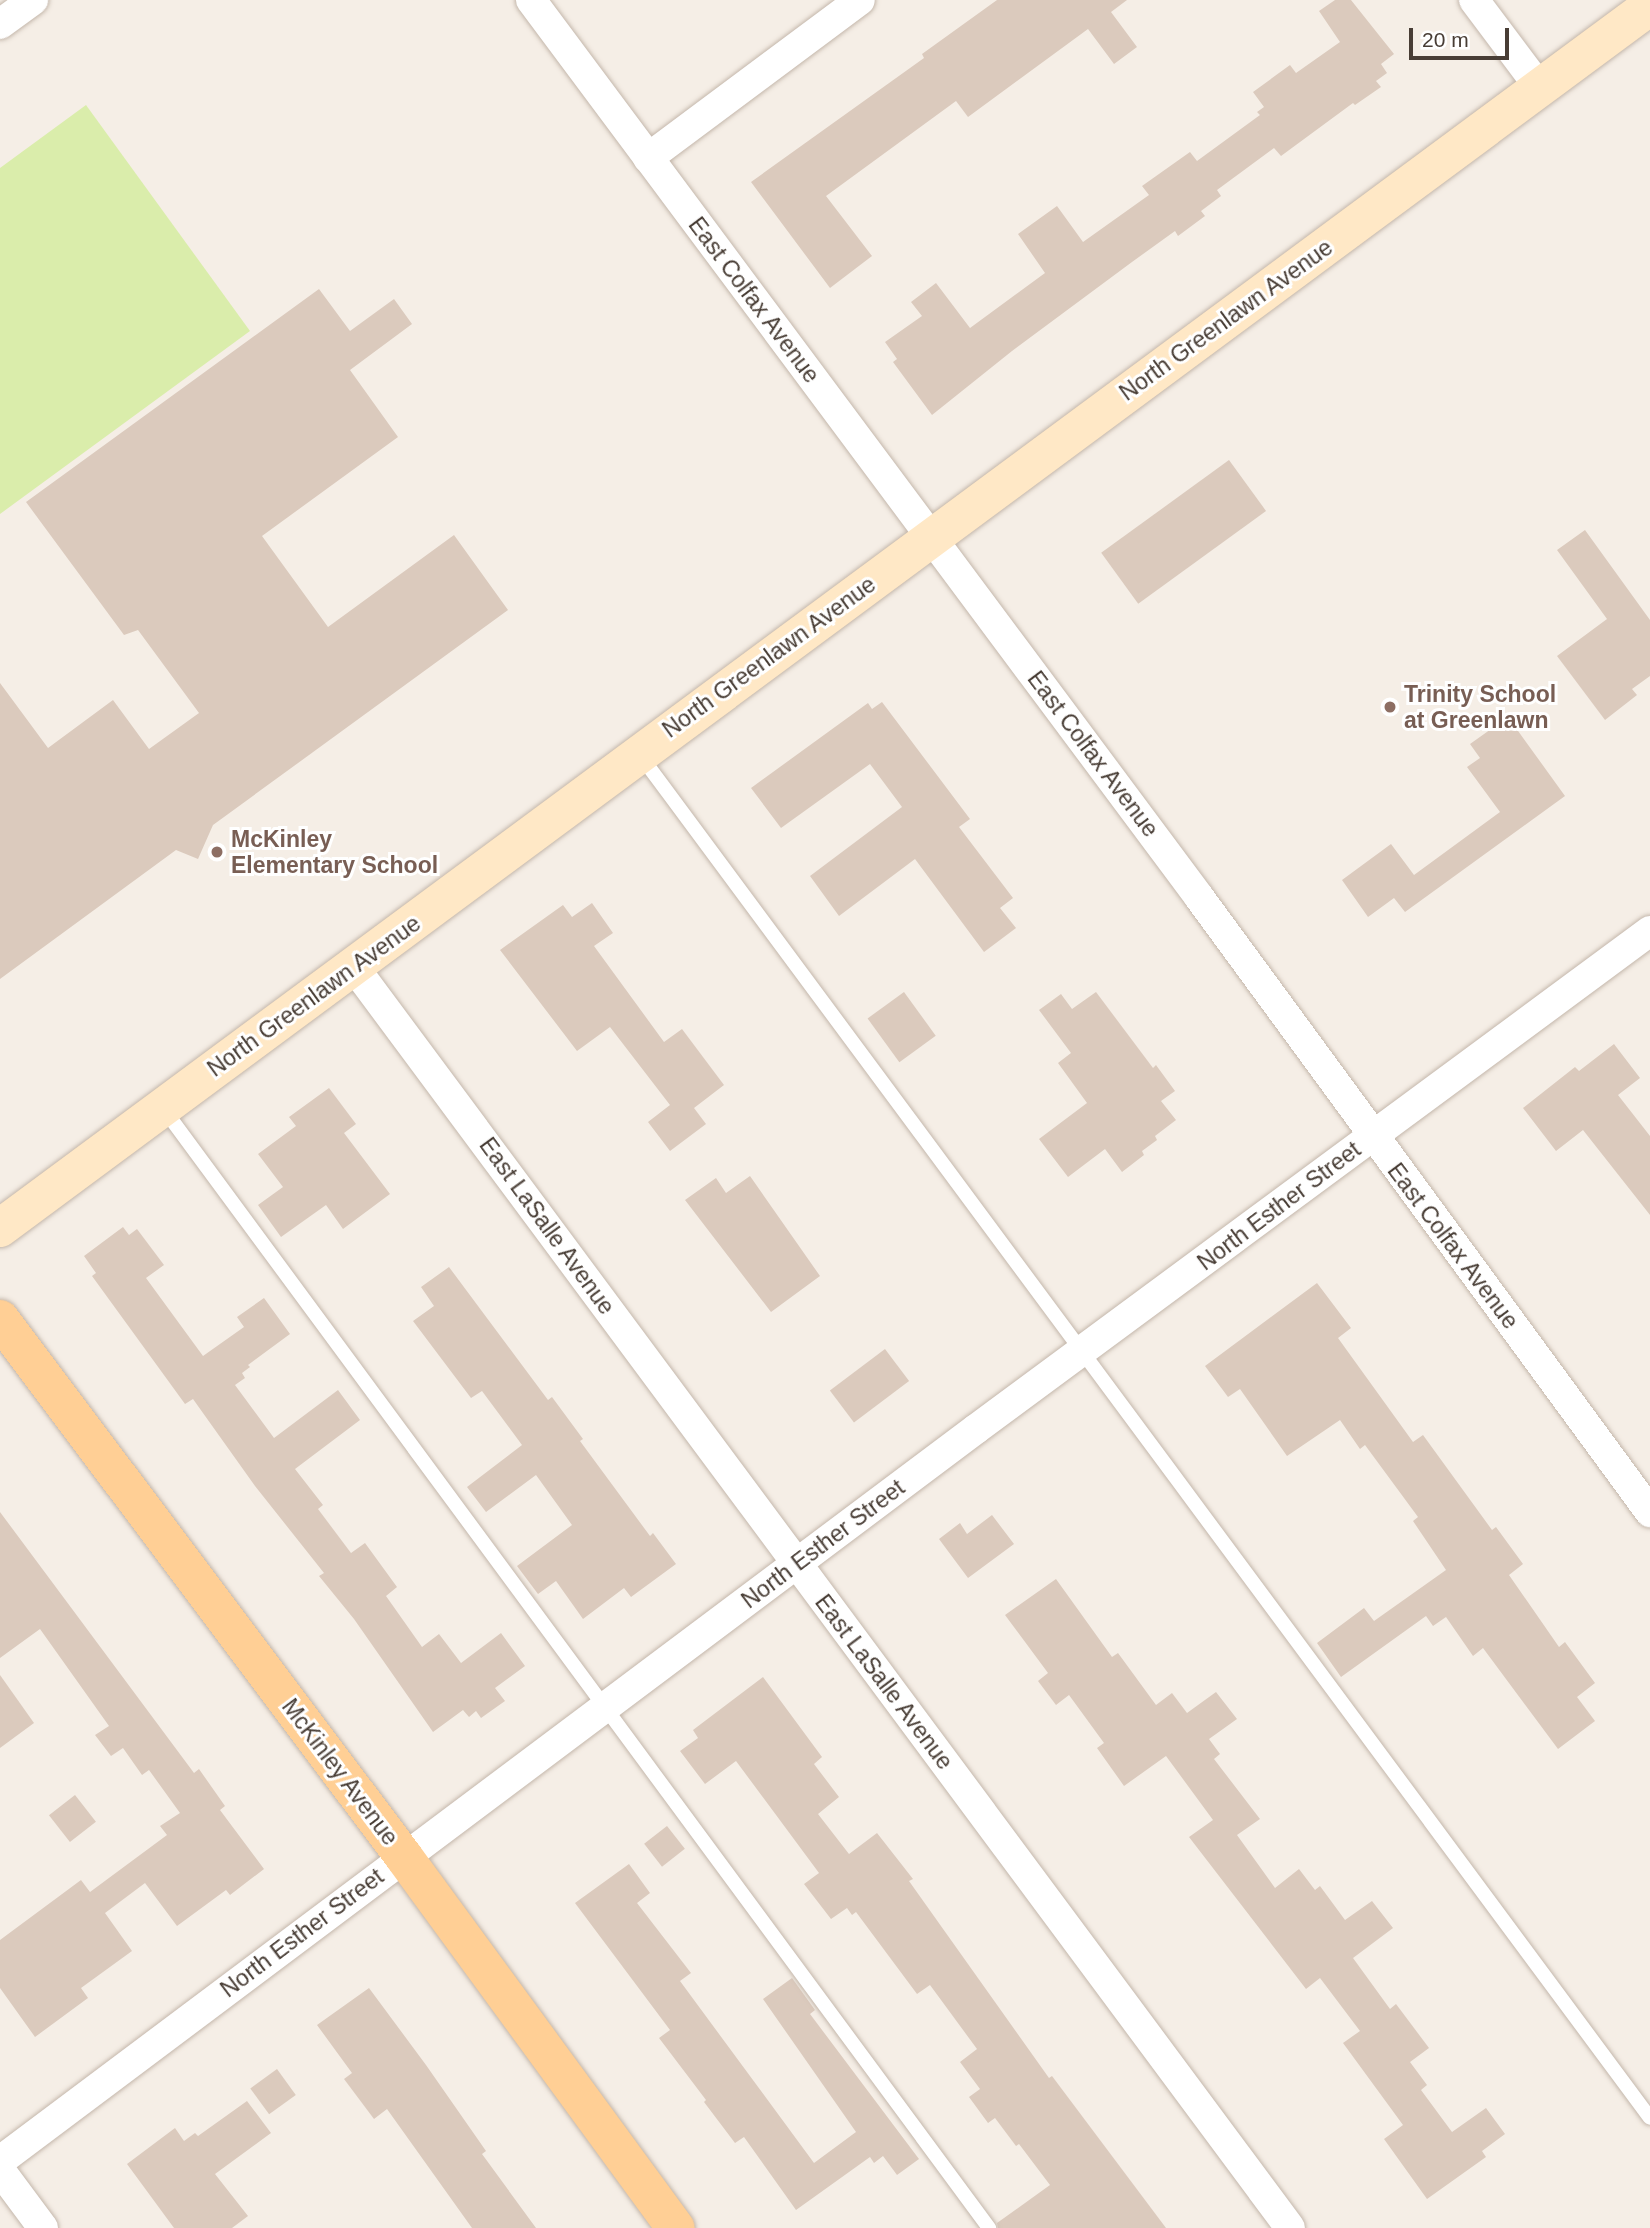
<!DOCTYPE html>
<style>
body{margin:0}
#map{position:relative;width:1650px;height:2228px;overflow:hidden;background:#f5eee6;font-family:Arial,sans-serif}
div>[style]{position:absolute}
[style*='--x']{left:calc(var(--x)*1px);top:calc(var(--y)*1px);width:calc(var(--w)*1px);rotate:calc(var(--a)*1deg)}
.green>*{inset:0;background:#daedab}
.building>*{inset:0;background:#dbcabd;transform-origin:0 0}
.roads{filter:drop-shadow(0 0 2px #c4b7ab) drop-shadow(0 0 2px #c4b7ab)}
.lane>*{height:14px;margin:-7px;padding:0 7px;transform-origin:7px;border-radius:7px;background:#fff}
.street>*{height:30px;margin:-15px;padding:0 15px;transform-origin:15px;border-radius:15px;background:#fff}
.secondary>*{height:38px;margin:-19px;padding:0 19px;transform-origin:19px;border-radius:19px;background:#ffe8c6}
.primary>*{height:38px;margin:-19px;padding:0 19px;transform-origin:19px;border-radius:19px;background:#ffcf95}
.dots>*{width:19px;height:19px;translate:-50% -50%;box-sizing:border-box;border:4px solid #fff;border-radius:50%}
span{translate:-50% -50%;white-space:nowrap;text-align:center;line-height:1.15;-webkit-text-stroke:6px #fff;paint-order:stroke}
.street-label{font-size:23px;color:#483d35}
.education-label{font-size:23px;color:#785e54;font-weight:700}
.left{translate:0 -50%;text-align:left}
.scale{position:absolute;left:1409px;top:28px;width:100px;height:32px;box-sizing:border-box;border:4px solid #483d35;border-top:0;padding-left:9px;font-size:21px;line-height:24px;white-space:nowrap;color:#483d35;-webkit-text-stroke:5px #fff;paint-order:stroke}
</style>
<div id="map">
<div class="green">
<i style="clip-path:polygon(86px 105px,250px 331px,0 514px,0 168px)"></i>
</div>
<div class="building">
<i style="clip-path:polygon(997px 0,1127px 0,1111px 12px,1137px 47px,1114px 64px,1088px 29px,968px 117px,956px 101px,826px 196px,872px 256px,830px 288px,751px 182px,924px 58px,922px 54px)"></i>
<i style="clip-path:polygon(1335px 0,1351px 0,1394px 54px,1381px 64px,1387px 73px,1376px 81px,1381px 87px,1355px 105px,1353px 103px,1281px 156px,1274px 148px,1217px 190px,1221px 196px,1201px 211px,1205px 216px,1178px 236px,1175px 231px,1132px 262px,1012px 351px,932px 415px,893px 362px,897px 359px,885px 342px,922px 316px,911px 302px,936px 283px,970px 328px,1045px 273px,1018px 234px,1057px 206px,1083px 242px,1149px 195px,1142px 186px,1190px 152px,1197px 161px,1260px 115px,1257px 112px,1264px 107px,1253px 92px,1290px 65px,1296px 73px,1340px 42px,1319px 11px)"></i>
<i style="clip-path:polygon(319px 289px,350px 331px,394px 299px,412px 324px,350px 370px,398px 437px,262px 536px,328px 627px,454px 535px,508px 610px,213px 825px,198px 859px,176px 850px,0 979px,0 683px,48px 748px,113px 700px,149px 749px,199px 713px,138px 630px,124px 635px,26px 502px)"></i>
<i style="left:1229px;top:460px;width:63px;height:158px;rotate:54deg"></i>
<i style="clip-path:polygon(1585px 530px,1650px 620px,1650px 676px,1632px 689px,1637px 695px,1605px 720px,1557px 656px,1607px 619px,1557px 550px)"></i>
<i style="clip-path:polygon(882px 702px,970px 819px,959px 827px,1013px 898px,1000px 908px,1016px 928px,984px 952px,915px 859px,839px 916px,810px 876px,902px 807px,870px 764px,781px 828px,751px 788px,868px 703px,872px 709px)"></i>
<i style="clip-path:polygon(1508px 717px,1565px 796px,1405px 912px,1394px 898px,1368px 917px,1342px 880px,1391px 844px,1414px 875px,1500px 812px,1467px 767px,1480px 758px,1470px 744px)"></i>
<i style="clip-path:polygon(592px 903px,613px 933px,594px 946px,664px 1042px,682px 1029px,724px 1085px,694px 1108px,706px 1124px,670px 1151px,648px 1122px,670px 1105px,610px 1027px,577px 1051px,500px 950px,563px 905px,572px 917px)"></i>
<i style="left:904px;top:992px;width:54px;height:45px;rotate:54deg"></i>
<i style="clip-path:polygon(1096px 992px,1153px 1068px,1156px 1065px,1175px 1091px,1161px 1101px,1176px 1120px,1155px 1136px,1157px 1140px,1142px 1151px,1144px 1155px,1122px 1172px,1105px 1149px,1068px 1177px,1039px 1139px,1087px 1103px,1058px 1063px,1071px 1053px,1039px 1010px,1061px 994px,1072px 1009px)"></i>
<i style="clip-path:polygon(1614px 1044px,1640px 1078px,1618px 1095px,1650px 1136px,1650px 1215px,1583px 1130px,1556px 1151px,1523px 1108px,1575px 1067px,1579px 1071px)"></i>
<i style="clip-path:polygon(329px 1088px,356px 1124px,344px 1133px,390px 1194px,343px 1229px,326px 1205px,281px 1237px,258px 1205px,283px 1187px,258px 1154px,296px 1126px,289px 1117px)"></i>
<i style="clip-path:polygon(750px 1176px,820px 1276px,771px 1312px,685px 1200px,716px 1178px,726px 1193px)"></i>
<i style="clip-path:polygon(123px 1227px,129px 1235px,137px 1229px,164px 1265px,146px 1278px,203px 1356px,244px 1327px,237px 1317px,264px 1298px,290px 1334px,248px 1365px,250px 1367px,242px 1373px,245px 1378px,235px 1385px,274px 1438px,338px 1390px,360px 1420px,295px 1469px,323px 1505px,318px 1509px,351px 1553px,365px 1543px,397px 1587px,386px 1596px,422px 1647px,439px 1634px,461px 1663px,501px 1633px,525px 1666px,495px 1688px,505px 1701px,481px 1718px,476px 1711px,469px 1717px,463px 1710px,433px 1732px,354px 1619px,319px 1576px,324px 1573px,255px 1486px,193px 1399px,185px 1404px,92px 1276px,96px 1273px,84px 1256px)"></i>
<i style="clip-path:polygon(449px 1267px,548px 1400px,552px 1397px,583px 1439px,580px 1441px,650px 1536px,653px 1533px,676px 1564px,631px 1597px,624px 1588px,583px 1619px,556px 1581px,538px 1594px,517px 1566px,572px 1525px,536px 1475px,486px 1512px,467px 1487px,522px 1445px,482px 1391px,471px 1398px,413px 1321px,434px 1306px,421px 1287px)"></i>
<i style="clip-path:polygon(1317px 1283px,1351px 1328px,1338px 1338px,1413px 1442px,1423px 1435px,1492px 1530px,1496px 1527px,1523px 1564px,1509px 1575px,1559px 1647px,1565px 1642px,1595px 1683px,1577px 1697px,1595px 1721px,1558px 1749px,1483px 1648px,1473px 1656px,1446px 1617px,1433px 1626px,1426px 1616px,1341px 1677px,1317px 1643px,1364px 1608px,1374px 1621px,1446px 1570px,1413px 1521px,1418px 1517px,1365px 1445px,1360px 1449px,1340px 1420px,1287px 1456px,1240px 1389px,1228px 1397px,1205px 1366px)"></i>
<i style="left:885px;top:1349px;width:40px;height:69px;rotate:53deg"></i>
<i style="clip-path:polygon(0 1512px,194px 1773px,199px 1769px,225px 1806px,220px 1810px,264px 1869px,230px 1895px,226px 1890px,177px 1926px,145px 1883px,105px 1913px,132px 1951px,81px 1988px,88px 1998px,35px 2037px,0 1988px,0 1940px,81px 1880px,90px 1892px,167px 1835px,160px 1826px,180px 1813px,149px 1770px,142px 1775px,123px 1748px,111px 1756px,95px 1735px,109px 1726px,40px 1629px,0 1658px)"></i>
<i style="clip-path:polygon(992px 1515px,1014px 1544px,968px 1578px,939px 1539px,960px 1523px,967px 1534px)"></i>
<i style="clip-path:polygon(1056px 1579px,1112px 1657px,1118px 1653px,1156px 1705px,1172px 1693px,1187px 1713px,1216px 1692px,1237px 1719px,1209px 1739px,1220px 1754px,1214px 1759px,1260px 1819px,1237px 1835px,1275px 1888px,1299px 1869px,1315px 1890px,1320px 1886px,1345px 1920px,1372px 1901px,1393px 1928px,1353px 1958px,1390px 2009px,1396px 2004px,1429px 2048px,1410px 2062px,1427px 2085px,1421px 2090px,1452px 2132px,1486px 2108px,1505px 2134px,1482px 2151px,1486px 2157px,1427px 2199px,1384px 2139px,1403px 2125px,1343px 2043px,1360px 2031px,1320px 1978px,1306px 1989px,1189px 1837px,1213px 1820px,1166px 1756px,1124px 1786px,1097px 1748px,1104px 1743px,1069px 1695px,1056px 1705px,1038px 1681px,1048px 1673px,1005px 1615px)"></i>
<i style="clip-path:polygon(0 1675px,34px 1723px,0 1748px)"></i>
<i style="clip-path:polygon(763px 1677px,822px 1757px,814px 1764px,839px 1797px,818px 1814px,849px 1854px,877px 1833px,913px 1879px,909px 1881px,1049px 2078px,1052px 2076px,1166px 2228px,998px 2228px,997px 2223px,1050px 2185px,1019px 2144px,1016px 2146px,995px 2118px,988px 2123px,969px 2097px,980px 2089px,960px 2062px,977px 2049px,930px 1985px,917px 1994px,856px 1912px,852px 1915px,847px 1908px,831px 1919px,804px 1884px,819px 1873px,736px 1761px,705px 1784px,680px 1751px,698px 1738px,693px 1730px)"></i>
<i style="left:75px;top:1795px;width:34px;height:33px;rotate:52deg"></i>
<i style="left:667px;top:1826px;width:29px;height:29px;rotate:52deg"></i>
<i style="clip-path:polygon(629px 1864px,650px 1893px,637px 1903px,691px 1973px,680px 1981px,814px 2163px,856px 2132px,763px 1999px,792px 1978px,815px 2010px,810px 2014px,919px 2159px,897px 2175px,883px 2156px,874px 2163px,870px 2157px,796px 2210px,744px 2137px,735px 2143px,704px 2102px,706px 2100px,659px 2038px,670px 2030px,575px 1903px)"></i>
<i style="clip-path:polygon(369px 1988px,426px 2065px,486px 2151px,482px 2154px,536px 2228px,472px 2228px,387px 2109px,374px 2119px,344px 2079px,352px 2073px,317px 2025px)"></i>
<i style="left:277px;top:2069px;width:32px;height:33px;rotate:54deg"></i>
<i style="clip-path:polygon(247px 2101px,271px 2133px,215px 2174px,248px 2216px,232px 2228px,174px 2228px,127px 2164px,175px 2128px,184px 2141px,195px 2133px,198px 2136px)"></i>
</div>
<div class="roads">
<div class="lane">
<i style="--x:640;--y:755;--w:1696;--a:53.46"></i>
<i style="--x:163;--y:1108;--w:1392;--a:53.59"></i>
</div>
<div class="street">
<i style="--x:531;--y:0;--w:1118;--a:53.32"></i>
<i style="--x:1199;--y:897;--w:763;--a:53.75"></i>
<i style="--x:1474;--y:0;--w:110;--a:53.1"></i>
<i style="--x:0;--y:24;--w:41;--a:-36"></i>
<i style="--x:648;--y:158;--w:264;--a:-36.7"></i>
<i style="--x:354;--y:967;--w:1570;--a:53.41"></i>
<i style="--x:0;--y:2161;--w:1220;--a:-36.87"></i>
<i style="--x:976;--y:1429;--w:838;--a:-36.46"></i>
<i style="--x:0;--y:2170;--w:72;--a:53.4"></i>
</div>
<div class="secondary">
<i style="--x:0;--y:1228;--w:2053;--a:-36.52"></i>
</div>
<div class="primary">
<i style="--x:0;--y:1319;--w:673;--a:53.1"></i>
<i style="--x:404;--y:1857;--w:460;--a:53.8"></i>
</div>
</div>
<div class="dots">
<i style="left:1390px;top:707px;background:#8d6e63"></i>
<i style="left:217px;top:852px;background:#8d6e63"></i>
</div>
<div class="street-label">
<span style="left:754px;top:300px;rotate:53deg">East Colfax Avenue</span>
<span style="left:1226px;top:320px;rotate:-36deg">North Greenlawn Avenue</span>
<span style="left:769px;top:657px;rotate:-36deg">North Greenlawn Avenue</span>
<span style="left:1093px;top:754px;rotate:53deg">East Colfax Avenue</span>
<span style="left:314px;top:996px;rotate:-36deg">North Greenlawn Avenue</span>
<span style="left:1279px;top:1206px;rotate:-37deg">North Esther Street</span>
<span style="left:547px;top:1226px;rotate:54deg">East LaSalle Avenue</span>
<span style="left:1453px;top:1246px;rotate:53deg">East Colfax Avenue</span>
<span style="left:823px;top:1544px;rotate:-37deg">North Esther Street</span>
<span style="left:884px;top:1682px;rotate:53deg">East LaSalle Avenue</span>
<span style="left:340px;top:1772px;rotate:53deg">McKinley Avenue</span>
<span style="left:302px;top:1933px;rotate:-37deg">North Esther Street</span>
</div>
<div class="education-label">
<span class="left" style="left:1404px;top:707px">Trinity School<br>at Greenlawn</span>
<span class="left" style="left:231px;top:852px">McKinley<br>Elementary School</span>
</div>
<div class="scale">20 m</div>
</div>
